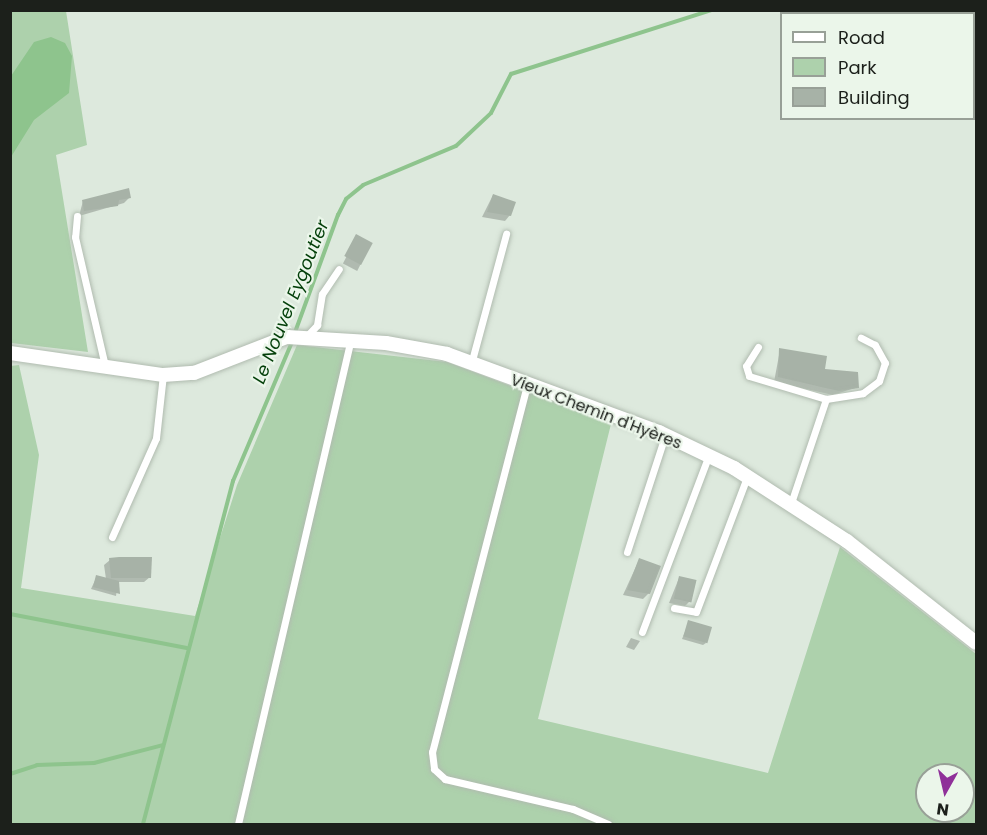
<!DOCTYPE html>
<meta charset="utf-8">
<style>
body{margin:0}
#map{position:relative;width:987px;height:835px;overflow:hidden;background:#dde9dd;font-family:Poppins,sans-serif}
div>[style]{position:absolute}
[style*='--x']{left:calc(var(--x)*1px);top:calc(var(--y)*1px);width:calc(var(--w)*1px);rotate:calc(var(--a)*1deg)}
.green>*{inset:0;background:#add1ac}
.water>*{inset:0;background:#8ec48d}
.shadow>*{inset:0;background:#0003;transform-origin:0 0}
.stream>*{height:4px;margin:-2px;padding:0 2px;transform-origin:2px;border-radius:2px;background:#8ec48d}
.building>*{inset:0;background:#a7b2a7;transform-origin:0 0}
.roads{filter:drop-shadow(0 0 2px #b0bbaf) drop-shadow(0 0 2px #b0bbaf)}
.service>*{height:7px;margin:-3.5px;padding:0 3.5px;transform-origin:3.5px;border-radius:3.5px;background:#fff}
.minor>*{height:14px;margin:-7px;padding:0 7px;transform-origin:7px;border-radius:7px;background:#fff}
span{translate:-50% -50%;white-space:nowrap;text-align:center;line-height:1.15;-webkit-text-stroke:4.5px #ebf6ea;paint-order:stroke}
.street-label{font-size:16px;color:#1c201b}
.water-label{font-size:18px;color:#033f09;font-style:italic}
.frame{position:absolute;inset:0;border:12px solid #1c201b;pointer-events:none}
.legend{position:absolute;left:780px;top:12px;width:195px;height:108px;box-sizing:border-box;background:#ebf6ea;border:2px solid #98a097;margin:0;padding:8px 10px;list-style:none;font-size:18px;color:#1c201b}
.legend li{display:flex;align-items:center;gap:12px;height:30px}
.legend b{width:30px;border:2px solid #98a097}
.north{position:absolute;left:915px;top:763px;width:60px;height:60px;box-sizing:border-box;background:#ebf6ea;border:2px solid #98a097;border-radius:50%;rotate:188deg;font-size:16px;font-weight:700;line-height:24px;text-align:center;color:#1c201b}
.north::after{content:'';display:block;margin:auto;width:21px;height:27px;background:#8f3099;clip-path:polygon(50% 0,100% 100%,50% 72%,0 100%)}
</style>
<div id="map">
<div class="green">
<i style="clip-path:polygon(11px 11px,66px 11px,87px 145px,56px 155px,88px 352px,11px 343px)"></i>
<i style="clip-path:polygon(evenodd,297px 345px,447px 362px,611px 424px,538px 719px,768px 773px,840px 547px,976px 654px,976px 824px,11px 824px,10px 366px,19px 365px,39px 455px,21px 588px,195px 616px,237px 485px,297px 345px,927px 775px,963px 775px,963px 811px,927px 811px,927px 775px)"></i>
</div>
<div class="water">
<i style="clip-path:polygon(51px 37px,65px 43px,72px 56px,69px 93px,34px 120px,11px 157px,11px 76px,34px 42px)"></i>
</div>
<div class="shadow">
<i style="clip-path:polygon(493px 195px,510px 215px,505px 221px,482px 217px)"></i>
<i style="clip-path:polygon(130px 197px,124px 203px,79px 216px,83px 201px)"></i>
<i style="left:357px;top:236px;width:16px;height:31px;rotate:27deg"></i>
<i style="clip-path:polygon(780px 350px,823px 371px,858px 387px,833px 395px,774px 382px)"></i>
<i style="clip-path:polygon(110px 560px,150px 577px,144px 582px,118px 582px,116px 596px,91px 589px,97px 576px,106px 579px,104px 565px)"></i>
<i style="clip-path:polygon(639px 560px,649px 593px,643px 599px,623px 595px)"></i>
<i style="clip-path:polygon(679px 578px,690px 601px,685px 606px,669px 603px)"></i>
<i style="clip-path:polygon(689px 622px,706px 643px,703px 645px,682px 639px)"></i>
<i style="clip-path:polygon(631px 638px,640px 641px,634px 650px,626px 647px)"></i>
</div>
<div class="stream">
<i style="--x:294;--y:335;--w:128;--a:-69.9"></i>
<i style="--x:338;--y:215;--w:18;--a:-63"></i>
<i style="--x:346;--y:199;--w:22;--a:-39"></i>
<i style="--x:363;--y:185;--w:101;--a:-22.8"></i>
<i style="--x:456;--y:146;--w:48;--a:-43.3"></i>
<i style="--x:491;--y:113;--w:44;--a:-62.9"></i>
<i style="--x:511;--y:74;--w:211;--a:-17.7"></i>
<i style="--x:10;--y:614;--w:180;--a:10.9"></i>
<i style="--x:10;--y:774;--w:28;--a:-18"></i>
<i style="--x:37;--y:765;--w:57;--a:-2"></i>
<i style="--x:94;--y:763;--w:71;--a:-14.6"></i>
<i style="--x:143;--y:824;--w:355;--a:-75.3"></i>
<i style="--x:233;--y:481;--w:151;--a:-67"></i>
</div>
<div class="building">
<i style="clip-path:polygon(129px 188px,131px 198px,119px 200px,118px 206px,84px 211px,82px 200px)"></i>
<i style="clip-path:polygon(493px 194px,516px 202px,511px 216px,487px 212px)"></i>
<i style="left:356px;top:234px;width:19px;height:25px;rotate:28deg"></i>
<i style="clip-path:polygon(779px 348px,827px 356px,825px 369px,858px 372px,859px 388px,839px 391px,778px 377px)"></i>
<i style="clip-path:polygon(119px 557px,152px 557px,151px 578px,111px 578px,109px 558px)"></i>
<i style="clip-path:polygon(639px 558px,661px 566px,650px 594px,627px 590px)"></i>
<i style="clip-path:polygon(96px 575px,119px 581px,120px 594px,93px 587px)"></i>
<i style="left:679px;top:576px;width:18px;height:23px;rotate:13deg"></i>
<i style="left:688px;top:620px;width:25px;height:17px;rotate:16deg"></i>
</div>
<div class="roads">
<div class="service">
<i style="--x:77;--y:216;--w:21;--a:95"></i>
<i style="--x:75;--y:237;--w:132;--a:76.9"></i>
<i style="--x:305;--y:338;--w:18;--a:-47"></i>
<i style="--x:317;--y:325;--w:31;--a:-81"></i>
<i style="--x:322;--y:294;--w:30;--a:-56"></i>
<i style="--x:758;--y:347;--w:22;--a:122"></i>
<i style="--x:746;--y:366;--w:10;--a:73"></i>
<i style="--x:749;--y:376;--w:80;--a:16.6"></i>
<i style="--x:471;--y:364;--w:135;--a:-74.9"></i>
<i style="--x:527;--y:385;--w:379;--a:104.5"></i>
<i style="--x:432;--y:752;--w:17;--a:83"></i>
<i style="--x:434;--y:769;--w:15;--a:42"></i>
<i style="--x:445;--y:779;--w:131;--a:13.2"></i>
<i style="--x:573;--y:809;--w:38;--a:23"></i>
<i style="--x:790;--y:506;--w:113;--a:-71.4"></i>
<i style="--x:826;--y:399;--w:37;--a:-9"></i>
<i style="--x:863;--y:393;--w:20;--a:-37"></i>
<i style="--x:879;--y:381;--w:19;--a:-72"></i>
<i style="--x:885;--y:363;--w:21;--a:-119"></i>
<i style="--x:875;--y:345;--w:16;--a:-153"></i>
<i style="--x:112;--y:537;--w:108;--a:-66"></i>
<i style="--x:156;--y:438;--w:63;--a:-83.7"></i>
<i style="--x:627;--y:552;--w:122;--a:-71.9"></i>
<i style="--x:674;--y:608;--w:22;--a:10"></i>
<i style="--x:696;--y:612;--w:144;--a:-69.3"></i>
<i style="--x:642;--y:632;--w:187;--a:-69.3"></i>
<i style="--x:238;--y:824;--w:496;--a:-76.9"></i>
</div>
<div class="minor">
<i style="--x:10;--y:353;--w:155;--a:8.2"></i>
<i style="--x:163;--y:375;--w:31;--a:-4"></i>
<i style="--x:194;--y:373;--w:100;--a:-21.2"></i>
<i style="--x:287;--y:337;--w:99;--a:3.5"></i>
<i style="--x:386;--y:343;--w:62;--a:10.2"></i>
<i style="--x:447;--y:354;--w:226;--a:20.2"></i>
<i style="--x:659;--y:432;--w:83;--a:25.6"></i>
<i style="--x:734;--y:468;--w:135;--a:32.9"></i>
<i style="--x:847;--y:541;--w:164;--a:38.3"></i>
</div>
</div>
<div class="street-label">
<span style="left:596px;top:412px;rotate:21deg">Vieux Chemin d'Hyères</span>
</div>
<div class="water-label">
<span style="left:291px;top:302px;rotate:-68deg">Le Nouvel Eygoutier</span>
</div>
<div class="frame"></div>
<ul class="legend">
<li><b style="height:8px;background:#fff"></b>Road</li>
<li><b style="height:16px;background:#add1ac"></b>Park</li>
<li><b style="height:16px;background:#a7b2a7"></b>Building</li>
</ul>
<div class="north">N</div>
</div>
